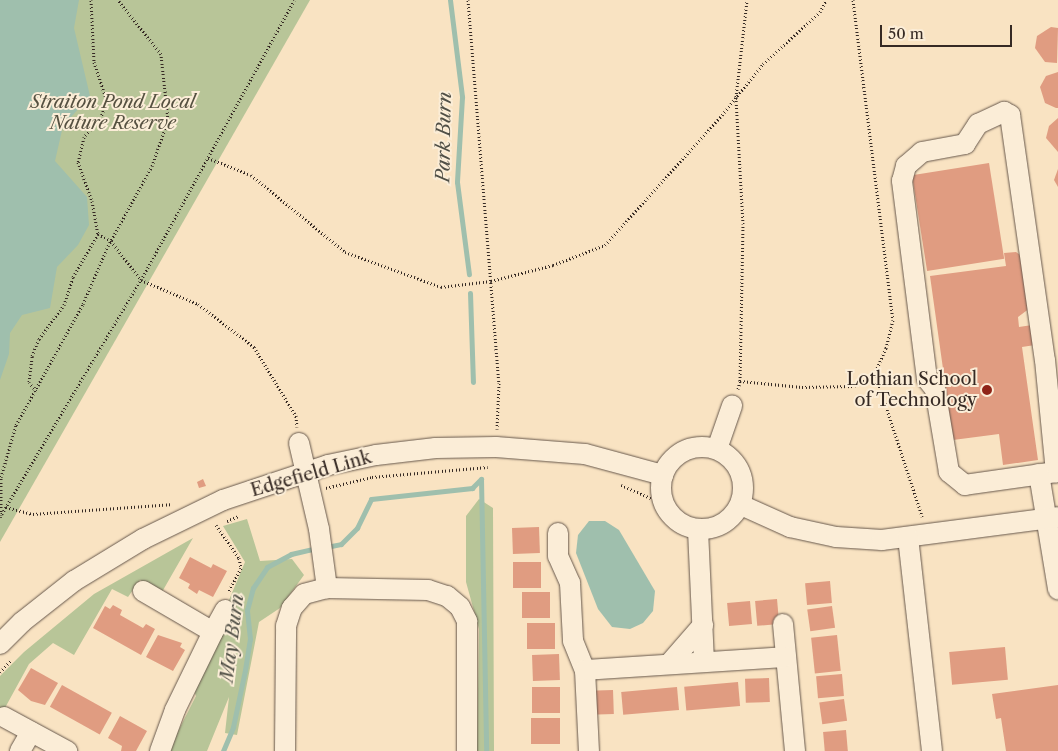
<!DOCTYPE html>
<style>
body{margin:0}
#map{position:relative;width:1058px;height:751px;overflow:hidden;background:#f9e3c2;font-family:"Libre Caslon Text",serif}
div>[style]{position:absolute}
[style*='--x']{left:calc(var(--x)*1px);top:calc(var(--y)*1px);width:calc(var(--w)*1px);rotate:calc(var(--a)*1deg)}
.green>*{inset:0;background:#b8c598}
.water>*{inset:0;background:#9fbfad}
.stream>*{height:5px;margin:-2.5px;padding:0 2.5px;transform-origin:2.5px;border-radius:2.5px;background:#9fbfad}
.building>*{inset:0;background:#e09c81;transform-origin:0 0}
.path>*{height:3px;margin-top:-1.5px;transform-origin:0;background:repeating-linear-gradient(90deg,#362a24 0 1px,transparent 0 3.5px)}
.roads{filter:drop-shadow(0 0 1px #67584c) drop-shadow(0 0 1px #67584c)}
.minor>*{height:20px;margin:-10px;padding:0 10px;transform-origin:10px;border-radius:10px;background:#fbedd7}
.minor>.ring{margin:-10px;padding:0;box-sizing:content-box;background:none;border:20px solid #fbedd7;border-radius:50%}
.dots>*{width:14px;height:14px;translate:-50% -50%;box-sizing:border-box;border:2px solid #fbedd7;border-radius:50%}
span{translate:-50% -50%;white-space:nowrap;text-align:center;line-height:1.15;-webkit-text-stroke:4px #fbedd7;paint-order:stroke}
.park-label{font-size:18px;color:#565141;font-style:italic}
.poi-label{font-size:18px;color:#362a24}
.right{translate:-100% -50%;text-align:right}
.street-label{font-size:18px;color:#362a24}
.water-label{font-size:19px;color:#504f46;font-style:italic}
.scale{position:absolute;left:880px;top:25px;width:132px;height:22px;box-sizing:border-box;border:2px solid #362a24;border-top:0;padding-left:6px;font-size:15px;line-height:18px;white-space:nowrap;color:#362a24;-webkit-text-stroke:4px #fbedd7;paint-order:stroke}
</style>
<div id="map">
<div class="green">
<i style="clip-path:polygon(0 0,310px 0,0 542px)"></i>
<i style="clip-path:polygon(479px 499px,493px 508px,494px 751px,477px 751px,479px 629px,466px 582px,466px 516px)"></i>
<i style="clip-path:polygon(247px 519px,260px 561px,292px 559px,304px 575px,280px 608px,259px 622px,237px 735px,225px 733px,229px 697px,207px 751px,168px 751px,196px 696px,193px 688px,233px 614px,229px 600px,245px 562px,223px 526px)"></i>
<i style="clip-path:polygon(193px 538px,162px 592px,140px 580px,128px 597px,112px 589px,74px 655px,53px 643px,29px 664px,0 717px,0 676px,24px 652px,94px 594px)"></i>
</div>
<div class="water">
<i style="clip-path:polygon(0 0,79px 0,74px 28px,90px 96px,63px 126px,55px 161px,87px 197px,89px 225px,78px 245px,57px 267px,50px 308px,22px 315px,10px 333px,9px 354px,0 380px)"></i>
<i style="clip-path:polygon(589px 521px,605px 521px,619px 530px,655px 591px,653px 611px,643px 623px,630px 629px,612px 627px,598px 609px,576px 553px,578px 535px)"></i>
</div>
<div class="stream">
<i style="--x:450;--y:0;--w:98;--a:82.9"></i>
<i style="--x:462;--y:97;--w:85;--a:93.4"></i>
<i style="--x:457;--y:182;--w:93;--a:82.6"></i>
<i style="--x:470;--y:293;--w:89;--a:88.1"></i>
<i style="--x:481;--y:479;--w:272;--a:88.9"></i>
<i style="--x:326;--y:547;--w:15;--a:-11"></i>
<i style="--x:341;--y:544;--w:23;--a:-45"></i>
<i style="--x:357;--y:528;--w:32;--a:-64"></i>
<i style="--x:371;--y:499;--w:102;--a:-6.2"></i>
<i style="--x:472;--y:488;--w:13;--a:-45"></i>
<i style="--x:223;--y:751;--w:26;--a:-67"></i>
<i style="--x:233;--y:727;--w:58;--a:-78.1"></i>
<i style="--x:245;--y:670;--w:31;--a:-81"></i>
<i style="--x:250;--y:639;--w:29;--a:-96"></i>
<i style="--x:247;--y:610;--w:23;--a:-75"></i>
<i style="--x:253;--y:588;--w:25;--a:-56"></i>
<i style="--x:267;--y:567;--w:27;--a:-28"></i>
<i style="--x:291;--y:554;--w:27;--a:-13"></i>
</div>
<div class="building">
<i style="clip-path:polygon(1051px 27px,1058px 28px,1057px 63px,1045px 62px,1035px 48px,1037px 36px)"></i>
<i style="clip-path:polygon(1058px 72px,1058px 108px,1056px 108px,1045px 103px,1040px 87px,1046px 76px)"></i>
<i style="clip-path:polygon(1058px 118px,1058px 152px,1046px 138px,1049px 126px)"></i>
<i style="left:989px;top:163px;width:97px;height:78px;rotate:81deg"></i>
<i style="clip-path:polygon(1058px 169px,1058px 187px,1054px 180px)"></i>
<i style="clip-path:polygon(1016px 252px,1023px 257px,1030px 308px,1018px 317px,1019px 327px,1032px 325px,1035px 345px,1022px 347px,1038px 460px,1003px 465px,999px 434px,953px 440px,930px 276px,1006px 266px,1004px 253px)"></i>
<i style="clip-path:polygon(203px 479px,206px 486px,199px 488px,197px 482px)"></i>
<i style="left:539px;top:527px;width:26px;height:27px;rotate:88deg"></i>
<i style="clip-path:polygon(190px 557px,211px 568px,213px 564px,227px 571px,213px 597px,199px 590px,197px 594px,188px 588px,190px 584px,179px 578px)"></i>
<i style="left:513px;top:562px;width:28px;height:26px"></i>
<i style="left:830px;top:581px;width:22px;height:25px;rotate:85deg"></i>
<i style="left:522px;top:592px;width:28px;height:26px"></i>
<i style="left:777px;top:599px;width:25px;height:22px;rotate:85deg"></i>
<i style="left:750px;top:601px;width:23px;height:23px;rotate:85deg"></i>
<i style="clip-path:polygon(113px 605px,122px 610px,120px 615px,143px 628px,146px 624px,155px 629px,141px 655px,93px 628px,105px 606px,110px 609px)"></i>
<i style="left:832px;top:606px;width:22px;height:25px;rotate:82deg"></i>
<i style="left:527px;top:623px;width:28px;height:26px"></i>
<i style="clip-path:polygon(158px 635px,182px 643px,180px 647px,185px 650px,173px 671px,146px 657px)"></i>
<i style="left:837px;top:635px;width:36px;height:26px;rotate:84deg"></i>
<i style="left:1005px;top:647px;width:33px;height:56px;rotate:85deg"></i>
<i style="left:559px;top:654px;width:26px;height:27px;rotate:88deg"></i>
<i style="clip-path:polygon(31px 668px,58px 683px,45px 705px,31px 701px,18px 690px)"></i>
<i style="left:842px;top:674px;width:22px;height:26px;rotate:85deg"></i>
<i style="left:769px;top:678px;width:24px;height:24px;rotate:88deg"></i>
<i style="left:738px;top:682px;width:24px;height:54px;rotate:85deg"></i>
<i style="left:62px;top:685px;width:57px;height:25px;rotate:29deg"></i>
<i style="clip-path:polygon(1058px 685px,1058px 751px,1006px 751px,1001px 718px,996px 719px,992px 694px)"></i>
<i style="left:560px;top:687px;width:26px;height:28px;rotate:90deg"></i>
<i style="left:677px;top:687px;width:23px;height:56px;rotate:85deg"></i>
<i style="left:613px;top:690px;width:24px;height:24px;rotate:88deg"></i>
<i style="left:844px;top:699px;width:22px;height:25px;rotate:82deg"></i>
<i style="clip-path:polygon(120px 716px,147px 731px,136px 751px,121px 751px,122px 746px,108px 738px)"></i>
<i style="left:560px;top:718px;width:26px;height:29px;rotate:90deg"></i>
<i style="left:846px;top:730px;width:21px;height:23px;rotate:85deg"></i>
</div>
<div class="path">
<i style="--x:91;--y:0;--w:62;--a:87.2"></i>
<i style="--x:94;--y:62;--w:41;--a:71.6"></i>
<i style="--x:107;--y:101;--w:19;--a:111"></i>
<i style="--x:100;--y:119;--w:24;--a:132"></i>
<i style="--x:84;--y:137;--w:26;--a:103"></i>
<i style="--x:78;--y:162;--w:41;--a:70.3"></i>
<i style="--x:92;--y:201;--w:34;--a:80"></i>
<i style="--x:98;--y:234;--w:15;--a:28"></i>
<i style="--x:111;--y:241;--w:49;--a:52.4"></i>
<i style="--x:141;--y:280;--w:62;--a:22.8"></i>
<i style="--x:198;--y:304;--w:71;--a:37.5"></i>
<i style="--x:254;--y:347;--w:81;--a:58.7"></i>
<i style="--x:296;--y:416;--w:11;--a:85"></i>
<i style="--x:468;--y:0;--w:384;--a:85.4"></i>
<i style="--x:499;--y:383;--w:46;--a:92.5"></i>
<i style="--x:853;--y:0;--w:322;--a:82.9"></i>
<i style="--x:893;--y:320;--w:29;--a:104"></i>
<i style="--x:886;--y:348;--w:27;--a:114"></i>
<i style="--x:875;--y:373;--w:151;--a:71.8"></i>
<i style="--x:208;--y:158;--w:46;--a:21.6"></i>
<i style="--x:251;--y:175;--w:122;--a:39.3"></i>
<i style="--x:345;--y:252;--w:102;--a:20"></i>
<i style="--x:441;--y:287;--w:50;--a:-6.8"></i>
<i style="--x:491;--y:281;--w:64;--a:-14.5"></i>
<i style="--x:553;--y:265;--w:56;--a:-21"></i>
<i style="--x:605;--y:245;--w:175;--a:-48"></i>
<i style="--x:722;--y:115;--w:65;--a:-51.2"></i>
<i style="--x:763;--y:64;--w:77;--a:-42.4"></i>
<i style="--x:820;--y:12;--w:13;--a:-63"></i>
<i style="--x:740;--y:381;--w:157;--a:-88.9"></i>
<i style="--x:743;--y:224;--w:127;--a:-93.2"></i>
<i style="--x:736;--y:97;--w:98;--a:-83.5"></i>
<i style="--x:738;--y:389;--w:8;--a:-76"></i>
<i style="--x:740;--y:381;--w:62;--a:5.5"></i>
<i style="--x:802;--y:387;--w:52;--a:-1.1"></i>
<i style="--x:854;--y:386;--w:25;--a:-32"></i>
<i style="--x:36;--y:391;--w:11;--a:-128"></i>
<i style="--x:29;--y:382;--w:26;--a:-83"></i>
<i style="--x:32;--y:356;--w:18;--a:-68"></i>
<i style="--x:39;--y:339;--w:42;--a:-53.7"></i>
<i style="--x:64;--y:305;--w:29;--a:-72"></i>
<i style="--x:73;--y:277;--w:50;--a:-59.8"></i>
<i style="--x:621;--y:485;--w:47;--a:23.8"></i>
<i style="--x:326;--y:488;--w:47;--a:-13.4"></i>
<i style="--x:372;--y:477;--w:116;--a:-4.9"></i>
<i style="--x:6;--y:507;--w:28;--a:15"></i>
<i style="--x:33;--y:514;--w:138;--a:-4.1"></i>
<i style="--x:1;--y:515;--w:38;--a:-90"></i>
<i style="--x:1;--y:477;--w:54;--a:-73.9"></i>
<i style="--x:16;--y:425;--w:138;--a:-61"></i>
<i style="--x:83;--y:304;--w:63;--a:-66.7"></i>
<i style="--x:108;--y:246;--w:91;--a:-61.2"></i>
<i style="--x:152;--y:166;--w:49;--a:-70.8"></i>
<i style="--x:168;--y:120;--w:66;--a:-96.1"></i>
<i style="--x:161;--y:54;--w:69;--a:-128.5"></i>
<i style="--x:0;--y:517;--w:276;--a:-59.3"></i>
<i style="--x:141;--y:280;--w:319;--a:-61.3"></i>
<i style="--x:227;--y:521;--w:13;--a:-23"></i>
<i style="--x:216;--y:525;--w:40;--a:55.1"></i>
<i style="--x:239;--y:558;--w:10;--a:79"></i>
<i style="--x:241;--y:568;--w:27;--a:118"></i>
<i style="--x:0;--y:672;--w:16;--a:-47"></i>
</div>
<div class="roads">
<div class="minor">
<i style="--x:1004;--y:112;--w:7;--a:27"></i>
<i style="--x:1010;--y:115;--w:247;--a:81.9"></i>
<i style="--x:1045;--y:360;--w:113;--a:84.4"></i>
<i style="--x:1056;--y:472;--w:92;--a:171.9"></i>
<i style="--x:965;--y:485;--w:21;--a:-141"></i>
<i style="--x:949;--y:472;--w:84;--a:-99.6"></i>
<i style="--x:935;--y:389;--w:13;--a:-129"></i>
<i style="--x:927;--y:379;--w:200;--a:-97.2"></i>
<i style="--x:902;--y:181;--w:16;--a:-75"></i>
<i style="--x:906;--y:166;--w:21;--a:-41"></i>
<i style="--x:922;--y:152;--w:44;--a:-10.5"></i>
<i style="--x:965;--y:144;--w:24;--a:-57"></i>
<i style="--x:978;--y:124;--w:29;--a:-25"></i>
<i style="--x:299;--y:443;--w:88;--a:76.9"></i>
<i style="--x:319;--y:529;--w:60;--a:82.3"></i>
<i class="ring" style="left:661px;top:447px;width:62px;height:62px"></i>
<i style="--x:717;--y:449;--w:46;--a:-70.8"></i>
<i style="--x:1039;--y:474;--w:117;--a:80.6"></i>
<i style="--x:741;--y:505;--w:54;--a:24.2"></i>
<i style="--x:790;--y:527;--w:47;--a:12.3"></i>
<i style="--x:836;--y:537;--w:46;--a:3.7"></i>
<i style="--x:882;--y:540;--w:177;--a:-7.4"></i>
<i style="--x:698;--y:530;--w:131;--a:87.4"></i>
<i style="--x:558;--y:533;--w:23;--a:90"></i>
<i style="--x:558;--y:556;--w:30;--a:66"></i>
<i style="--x:570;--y:583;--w:58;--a:87"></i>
<i style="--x:573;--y:641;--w:31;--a:68"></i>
<i style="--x:585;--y:670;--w:81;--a:87.2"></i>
<i style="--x:908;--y:537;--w:215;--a:83.6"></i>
<i style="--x:143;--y:591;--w:81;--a:30.4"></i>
<i style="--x:213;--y:632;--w:87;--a:116"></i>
<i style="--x:175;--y:710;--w:44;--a:110.1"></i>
<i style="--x:783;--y:624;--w:128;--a:84.6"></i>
<i style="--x:213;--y:632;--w:25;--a:-61"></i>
<i style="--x:0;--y:644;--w:31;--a:-45"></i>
<i style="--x:22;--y:622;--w:66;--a:-38.3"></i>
<i style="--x:74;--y:581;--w:81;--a:-31.3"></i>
<i style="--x:143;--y:539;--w:89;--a:-26"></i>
<i style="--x:223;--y:500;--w:111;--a:-18.4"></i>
<i style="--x:328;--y:465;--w:49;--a:-11.8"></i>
<i style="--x:376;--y:455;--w:60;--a:-6.7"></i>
<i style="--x:436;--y:448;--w:60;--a:-1"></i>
<i style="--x:496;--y:447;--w:89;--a:4.5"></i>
<i style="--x:585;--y:454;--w:81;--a:15.1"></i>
<i style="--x:669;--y:664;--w:52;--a:-48.9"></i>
<i style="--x:585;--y:670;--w:201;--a:-3.7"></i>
<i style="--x:4;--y:717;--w:72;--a:28.4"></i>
<i style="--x:20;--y:751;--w:22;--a:-60"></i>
<i style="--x:285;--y:751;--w:125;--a:-89.5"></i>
<i style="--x:286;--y:626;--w:19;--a:-72"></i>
<i style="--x:292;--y:608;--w:18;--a:-49"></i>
<i style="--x:304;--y:594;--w:24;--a:-15"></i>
<i style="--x:327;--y:588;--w:101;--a:1.1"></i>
<i style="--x:428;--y:590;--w:20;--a:18"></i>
<i style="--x:447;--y:596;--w:17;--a:40"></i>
<i style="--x:460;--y:607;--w:16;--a:63"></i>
<i style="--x:467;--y:621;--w:130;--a:90"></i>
</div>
</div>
<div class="dots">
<i style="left:987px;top:390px;background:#8f2418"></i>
</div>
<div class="park-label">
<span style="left:113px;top:113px">Straiton Pond Local<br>Nature Reserve</span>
</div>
<div class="poi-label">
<span class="right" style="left:977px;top:390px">Lothian School<br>of Technology</span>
</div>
<div class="street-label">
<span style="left:311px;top:474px;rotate:-16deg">Edgefield Link</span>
</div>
<div class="water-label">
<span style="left:444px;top:137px;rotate:-89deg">Park Burn</span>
<span style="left:232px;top:638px;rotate:-83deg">May Burn</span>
</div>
<div class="scale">50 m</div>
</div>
